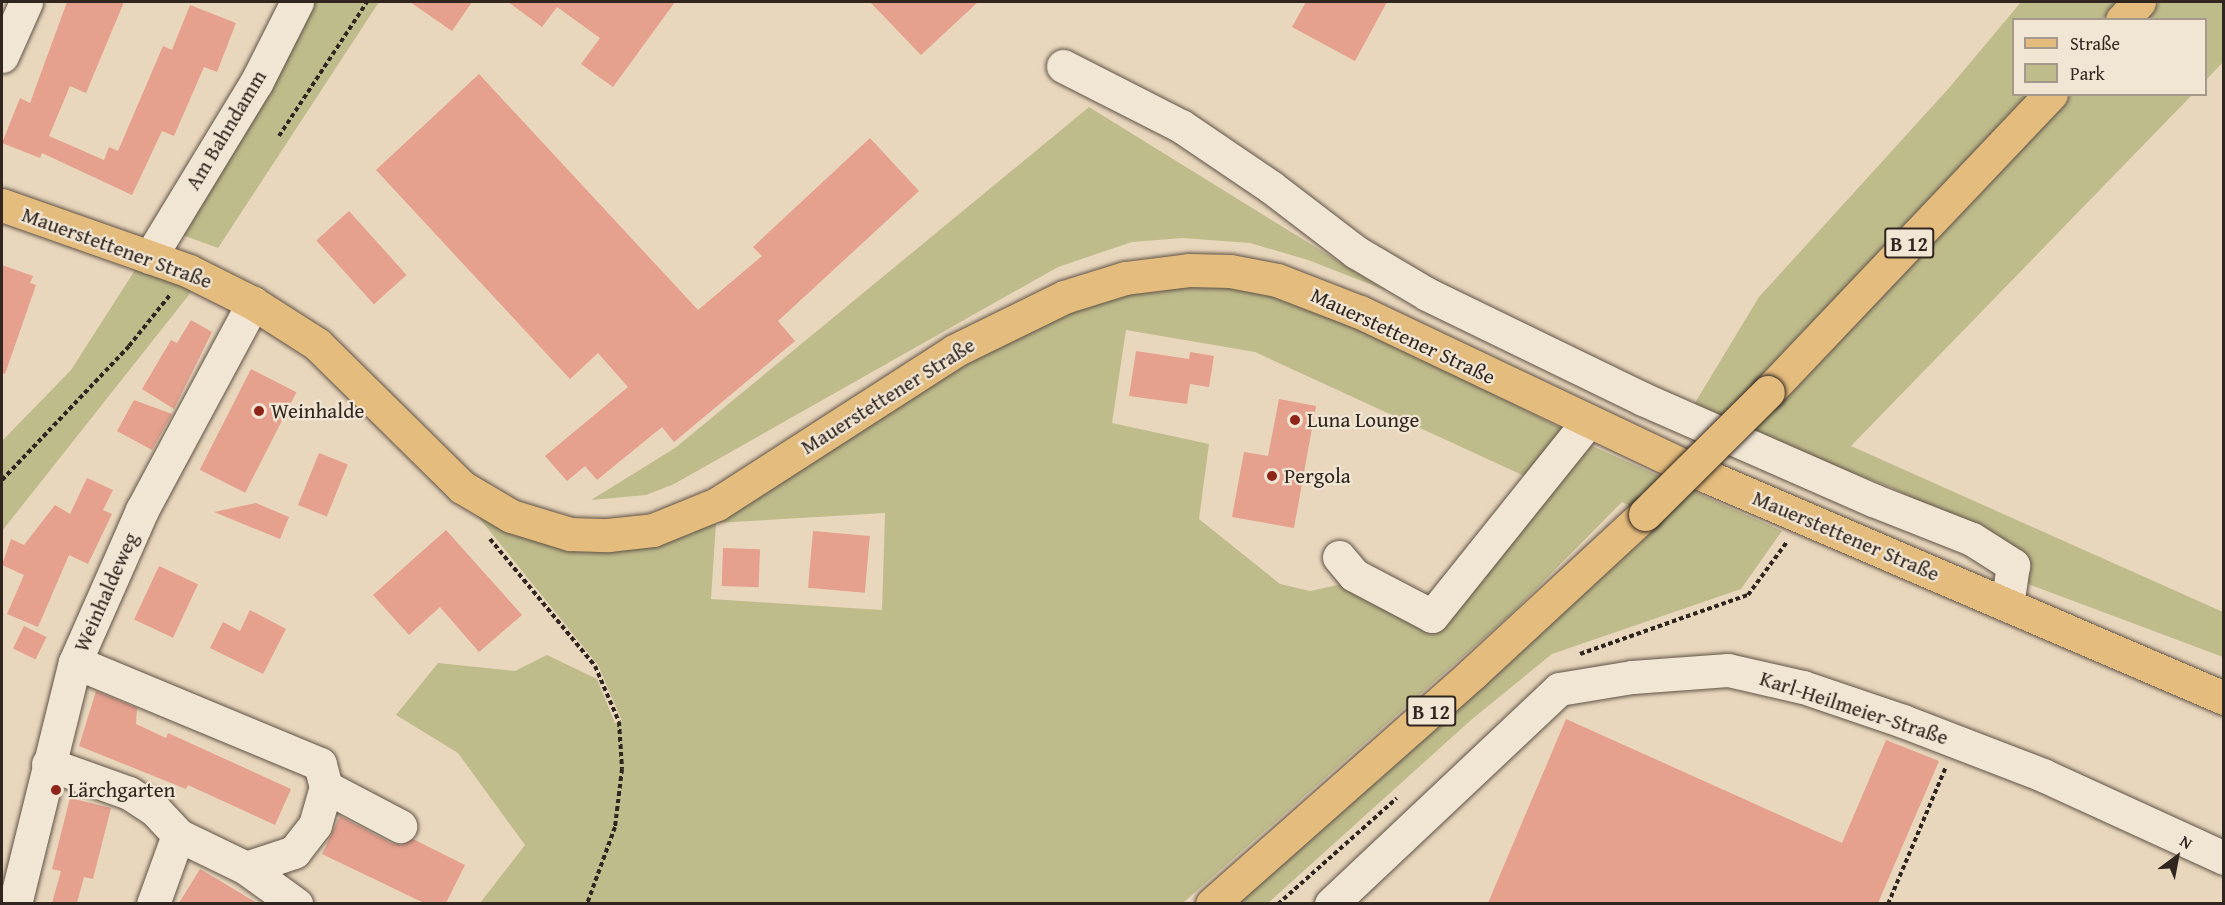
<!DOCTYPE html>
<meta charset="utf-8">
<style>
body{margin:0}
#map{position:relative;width:2225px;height:905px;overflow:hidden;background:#e9d7bd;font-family:"Gentium Book Plus",serif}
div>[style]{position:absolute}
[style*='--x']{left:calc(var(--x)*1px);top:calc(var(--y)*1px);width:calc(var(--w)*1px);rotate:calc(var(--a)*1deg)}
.green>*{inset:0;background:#bfbc8c}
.building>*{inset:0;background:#e5a08e;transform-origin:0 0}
.path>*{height:4px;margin-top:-2px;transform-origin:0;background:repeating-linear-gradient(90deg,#31261f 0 4.5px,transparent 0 7.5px)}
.roads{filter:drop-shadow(0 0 2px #5f5246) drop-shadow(0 0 2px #5f5246)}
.minor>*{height:33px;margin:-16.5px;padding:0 16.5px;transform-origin:16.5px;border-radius:16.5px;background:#f1e5d4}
.major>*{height:33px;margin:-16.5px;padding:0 16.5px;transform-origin:16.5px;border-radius:16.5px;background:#e4bc7e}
.bridges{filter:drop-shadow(0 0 2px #31261f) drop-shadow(0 0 2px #31261f)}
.major-bridge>*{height:33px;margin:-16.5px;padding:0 16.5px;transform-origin:16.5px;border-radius:16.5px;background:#e4bc7e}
.dots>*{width:16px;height:16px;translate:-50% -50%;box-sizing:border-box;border:3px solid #f1e5d4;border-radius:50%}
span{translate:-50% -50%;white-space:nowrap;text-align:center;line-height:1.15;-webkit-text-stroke:4.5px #f1e5d4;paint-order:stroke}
.shield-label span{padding:2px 4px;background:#f1e5d4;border:2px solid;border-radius:4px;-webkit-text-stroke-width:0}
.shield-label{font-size:20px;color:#31261f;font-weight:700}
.street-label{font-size:21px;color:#31261f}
.poi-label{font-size:21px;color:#31261f}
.left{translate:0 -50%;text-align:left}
.frame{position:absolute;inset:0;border:3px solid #31261f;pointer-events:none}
.legend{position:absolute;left:2012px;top:18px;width:195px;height:78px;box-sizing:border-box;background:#f1e5d4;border:2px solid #a4998c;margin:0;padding:8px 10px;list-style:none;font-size:18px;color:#31261f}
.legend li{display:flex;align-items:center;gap:12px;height:30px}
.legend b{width:30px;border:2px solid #a4998c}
.north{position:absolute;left:2147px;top:827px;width:60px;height:60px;-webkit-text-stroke:4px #f1e5d4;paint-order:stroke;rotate:32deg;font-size:16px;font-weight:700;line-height:24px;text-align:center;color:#31261f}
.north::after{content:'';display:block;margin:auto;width:21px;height:27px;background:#31261f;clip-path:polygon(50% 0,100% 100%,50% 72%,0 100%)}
</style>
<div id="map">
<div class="green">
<i style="clip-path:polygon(307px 2px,379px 2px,218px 248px,174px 232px)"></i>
<i style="clip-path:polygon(2021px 2px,2119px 2px,2102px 19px,2014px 20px,2014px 94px,2030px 95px,1780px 398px,2071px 95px,2192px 95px,1851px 446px,2223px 612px,2223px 657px,2023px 582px,1984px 532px,1890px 487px,1690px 411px,1759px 297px,1949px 88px)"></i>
<i style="clip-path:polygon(2160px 2px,2223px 2px,2223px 62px,2206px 80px,2206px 20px,2142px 20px)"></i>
<i style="clip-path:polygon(1089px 107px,1385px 290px,1308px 260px,1250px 243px,1183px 238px,1132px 242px,1058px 267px,674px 484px,646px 495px,591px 500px,675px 448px)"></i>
<i style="clip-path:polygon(137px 267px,192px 291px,2px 531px,2px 441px,71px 370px)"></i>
<i style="clip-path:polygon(evenodd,1232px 280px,1356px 326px,1569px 432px,1533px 480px,1255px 352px,1126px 330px,1112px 423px,1209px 444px,1199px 519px,1280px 584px,1310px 591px,1351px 582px,1432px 623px,1552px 492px,1590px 445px,1782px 531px,1741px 589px,1552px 654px,1471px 720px,1268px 903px,1231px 903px,1661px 522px,1622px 502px,1510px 615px,1183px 903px,480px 903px,525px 845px,458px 753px,396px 715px,438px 663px,515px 671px,547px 655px,597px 679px,615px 723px,622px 721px,598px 665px,472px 509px,607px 547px,1065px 306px,1126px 287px,1232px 280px,885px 513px,882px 610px,711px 599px,716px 523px,885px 513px)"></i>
</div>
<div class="building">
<i style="clip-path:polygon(67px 2px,124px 2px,86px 93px,70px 86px,49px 136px,104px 160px,109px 147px,118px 151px,163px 46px,172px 50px,190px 5px,236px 23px,217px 72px,204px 67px,174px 136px,162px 131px,132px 195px,42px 153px,40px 158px,2px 143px,20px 98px,30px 103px)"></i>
<i style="clip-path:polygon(410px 2px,472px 2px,452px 31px)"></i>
<i style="clip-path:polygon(508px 2px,675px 2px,613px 87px,581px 64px,600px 38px,557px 7px,542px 27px)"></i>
<i style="clip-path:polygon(870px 2px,978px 2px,921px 55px)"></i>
<i style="clip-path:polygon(1306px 2px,1387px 2px,1355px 61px,1292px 27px)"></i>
<i style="clip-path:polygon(479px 74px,698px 310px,762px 256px,753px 247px,870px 138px,919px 191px,778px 321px,795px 341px,674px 442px,662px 427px,597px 480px,585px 466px,567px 481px,545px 456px,628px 387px,598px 353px,570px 379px,376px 170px)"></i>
<i style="left:349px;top:211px;width:86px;height:44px;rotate:48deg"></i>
<i style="clip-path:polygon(2px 265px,33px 276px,30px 283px,36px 285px,5px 374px,2px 373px)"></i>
<i style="clip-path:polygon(191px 320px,212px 332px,174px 409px,142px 389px,171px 340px,177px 343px)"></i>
<i style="clip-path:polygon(1136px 351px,1189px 359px,1190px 352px,1214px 356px,1209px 387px,1190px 384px,1187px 404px,1129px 396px)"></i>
<i style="left:251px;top:369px;width:51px;height:113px;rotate:27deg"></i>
<i style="clip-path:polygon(1279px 399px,1316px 406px,1294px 528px,1232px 517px,1244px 452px,1268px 456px)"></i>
<i style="clip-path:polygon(134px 400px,172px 414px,152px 450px,117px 431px)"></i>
<i style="left:319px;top:453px;width:31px;height:56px;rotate:22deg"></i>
<i style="clip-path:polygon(87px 478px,113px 490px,103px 510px,112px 514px,88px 564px,69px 555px,38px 627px,7px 614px,24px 575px,2px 565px,11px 539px,24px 545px,55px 505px,70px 514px)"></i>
<i style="clip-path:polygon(256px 503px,289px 517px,280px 539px,214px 512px)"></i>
<i style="clip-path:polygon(446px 530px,522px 615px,479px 652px,440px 607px,409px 635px,373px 595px)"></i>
<i style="left:813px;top:531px;width:57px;height:57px;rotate:5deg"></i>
<i style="left:723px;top:548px;width:37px;height:38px;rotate:2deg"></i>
<i style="left:159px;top:566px;width:43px;height:59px;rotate:25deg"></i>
<i style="clip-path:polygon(250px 610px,286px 629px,263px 674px,210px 648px,223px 622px,240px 631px)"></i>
<i style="left:24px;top:626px;width:25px;height:25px;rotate:26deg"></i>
<i style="clip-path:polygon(96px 691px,137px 708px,136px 724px,166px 738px,168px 733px,291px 789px,275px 825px,188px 785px,186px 789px,79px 746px)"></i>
<i style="clip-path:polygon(1566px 719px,1842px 843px,1886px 740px,1939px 761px,1878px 903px,1488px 903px)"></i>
<i style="clip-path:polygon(70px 798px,111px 808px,93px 879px,84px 877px,77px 903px,52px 903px,61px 871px,52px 869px)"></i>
<i style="clip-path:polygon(340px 816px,391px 843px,401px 845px,413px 839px,465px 865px,446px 903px,424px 903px,322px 854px)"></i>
<i style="clip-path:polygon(200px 869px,222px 882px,257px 903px,179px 903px)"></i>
</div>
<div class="path">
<i style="--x:279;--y:136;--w:160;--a:-56.7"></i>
<i style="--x:2;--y:480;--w:185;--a:-46.5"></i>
<i style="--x:129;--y:346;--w:65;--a:-51.2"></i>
<i style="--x:490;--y:539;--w:165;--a:50.4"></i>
<i style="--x:595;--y:666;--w:61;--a:66.8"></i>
<i style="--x:619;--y:722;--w:47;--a:86.3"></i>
<i style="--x:622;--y:769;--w:58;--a:96.9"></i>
<i style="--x:615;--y:827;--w:82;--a:110"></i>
<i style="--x:1580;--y:654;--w:178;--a:-19.4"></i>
<i style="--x:1748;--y:595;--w:66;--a:-53.7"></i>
<i style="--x:1278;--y:904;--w:159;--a:-41.7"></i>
<i style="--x:1888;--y:904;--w:149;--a:-67.1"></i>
</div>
<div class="roads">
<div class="minor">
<i style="--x:2;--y:56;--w:59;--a:-66"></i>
<i style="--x:1063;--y:66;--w:132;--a:27"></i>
<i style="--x:1181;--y:126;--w:109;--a:34.1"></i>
<i style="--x:1271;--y:187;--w:107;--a:37.4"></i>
<i style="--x:1356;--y:252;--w:82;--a:30.6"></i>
<i style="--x:1427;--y:294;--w:240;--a:25.9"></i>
<i style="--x:1643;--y:399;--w:251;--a:23.7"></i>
<i style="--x:1873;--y:500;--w:106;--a:21.5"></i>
<i style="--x:1972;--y:539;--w:49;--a:32.4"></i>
<i style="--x:2013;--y:565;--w:40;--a:98.5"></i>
<i style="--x:150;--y:257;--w:204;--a:-58.7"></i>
<i style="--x:256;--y:83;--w:91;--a:-63.2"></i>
<i style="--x:1339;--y:557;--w:23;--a:50"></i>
<i style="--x:1354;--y:575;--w:88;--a:27.7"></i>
<i style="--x:1432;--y:616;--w:250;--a:-51.3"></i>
<i style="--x:48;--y:764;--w:86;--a:19.7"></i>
<i style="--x:129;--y:793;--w:31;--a:33"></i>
<i style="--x:155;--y:810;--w:34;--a:47"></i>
<i style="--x:178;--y:835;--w:76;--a:25.9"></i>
<i style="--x:246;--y:868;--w:51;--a:-18.4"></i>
<i style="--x:294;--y:852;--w:34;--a:-52"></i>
<i style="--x:315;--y:825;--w:40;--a:-74"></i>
<i style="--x:326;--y:787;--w:24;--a:-105"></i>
<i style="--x:320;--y:764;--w:265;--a:-157.4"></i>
<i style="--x:326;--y:787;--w:84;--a:27.8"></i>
<i style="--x:246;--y:868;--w:62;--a:35.8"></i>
<i style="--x:15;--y:904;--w:249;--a:-76.1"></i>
<i style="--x:75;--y:662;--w:166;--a:-66.2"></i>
<i style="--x:142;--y:510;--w:235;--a:-61.8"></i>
<i style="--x:153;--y:904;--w:73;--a:-70.1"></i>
<i style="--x:1331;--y:904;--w:313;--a:-43.3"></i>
<i style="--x:1559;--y:689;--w:74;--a:-9.3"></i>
<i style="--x:1632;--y:677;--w:96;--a:-4.2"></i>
<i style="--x:1728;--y:670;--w:77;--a:12.8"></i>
<i style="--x:1803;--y:687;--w:106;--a:18.8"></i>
<i style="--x:1903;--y:721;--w:150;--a:21.1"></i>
<i style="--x:2043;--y:775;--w:199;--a:24.6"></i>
</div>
<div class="major">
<i style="--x:2122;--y:20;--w:25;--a:-47"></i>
<i style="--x:2;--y:205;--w:198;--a:19.4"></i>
<i style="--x:189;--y:271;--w:72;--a:26.6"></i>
<i style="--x:253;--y:303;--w:76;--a:32.6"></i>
<i style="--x:317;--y:344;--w:204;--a:44.6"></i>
<i style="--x:462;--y:487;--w:57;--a:30.6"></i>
<i style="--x:511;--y:516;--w:62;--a:17"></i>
<i style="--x:570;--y:534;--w:38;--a:2"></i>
<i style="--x:608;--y:535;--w:45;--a:-6.3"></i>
<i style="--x:653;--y:530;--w:69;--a:-22.1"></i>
<i style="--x:717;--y:504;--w:282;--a:-32.8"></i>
<i style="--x:954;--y:351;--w:123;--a:-26.1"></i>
<i style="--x:1064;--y:297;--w:64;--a:-17.3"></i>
<i style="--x:1125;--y:278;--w:64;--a:-7.1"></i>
<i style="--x:1189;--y:270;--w:41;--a:1.4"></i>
<i style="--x:1230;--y:271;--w:48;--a:10.8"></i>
<i style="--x:1277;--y:280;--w:89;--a:21.1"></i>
<i style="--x:1360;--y:312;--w:365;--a:25.4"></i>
<i style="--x:1690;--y:469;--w:581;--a:23.21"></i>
<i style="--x:1768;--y:392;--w:411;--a:-46.5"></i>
<i style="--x:1212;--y:904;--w:349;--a:-41.5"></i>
<i style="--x:1473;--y:673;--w:234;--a:-42.8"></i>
</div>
</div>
<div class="bridges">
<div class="major-bridge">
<i style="--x:1645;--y:514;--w:173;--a:-44.8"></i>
</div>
</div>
<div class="dots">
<i style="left:259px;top:411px;background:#8f2418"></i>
<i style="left:1295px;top:420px;background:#8f2418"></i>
<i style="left:1272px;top:476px;background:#8f2418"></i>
<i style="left:56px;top:790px;background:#8f2418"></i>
</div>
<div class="shield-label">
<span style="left:1909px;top:243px">B 12</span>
<span style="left:1431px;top:711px">B 12</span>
</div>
<div class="street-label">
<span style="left:226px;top:130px;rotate:-59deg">Am Bahndamm</span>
<span style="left:117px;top:248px;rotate:20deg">Mauerstettener Straße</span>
<span style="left:1403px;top:336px;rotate:25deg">Mauerstettener Straße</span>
<span style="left:888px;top:396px;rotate:-32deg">Mauerstettener Straße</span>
<span style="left:1846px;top:536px;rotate:23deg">Mauerstettener Straße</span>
<span style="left:106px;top:592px;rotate:-66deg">Weinhaldeweg</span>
<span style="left:1854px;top:708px;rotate:18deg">Karl-Heilmeier-Straße</span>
</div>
<div class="poi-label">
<span class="left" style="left:271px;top:411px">Weinhalde</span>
<span class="left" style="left:1307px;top:420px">Luna Lounge</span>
<span class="left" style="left:1284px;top:476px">Pergola</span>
<span class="left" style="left:68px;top:790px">Lärchgarten</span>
</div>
<div class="frame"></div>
<ul class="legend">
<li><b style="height:8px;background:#e4bc7e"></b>Straße</li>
<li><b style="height:16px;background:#bfbc8c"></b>Park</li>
</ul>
<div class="north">N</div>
</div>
